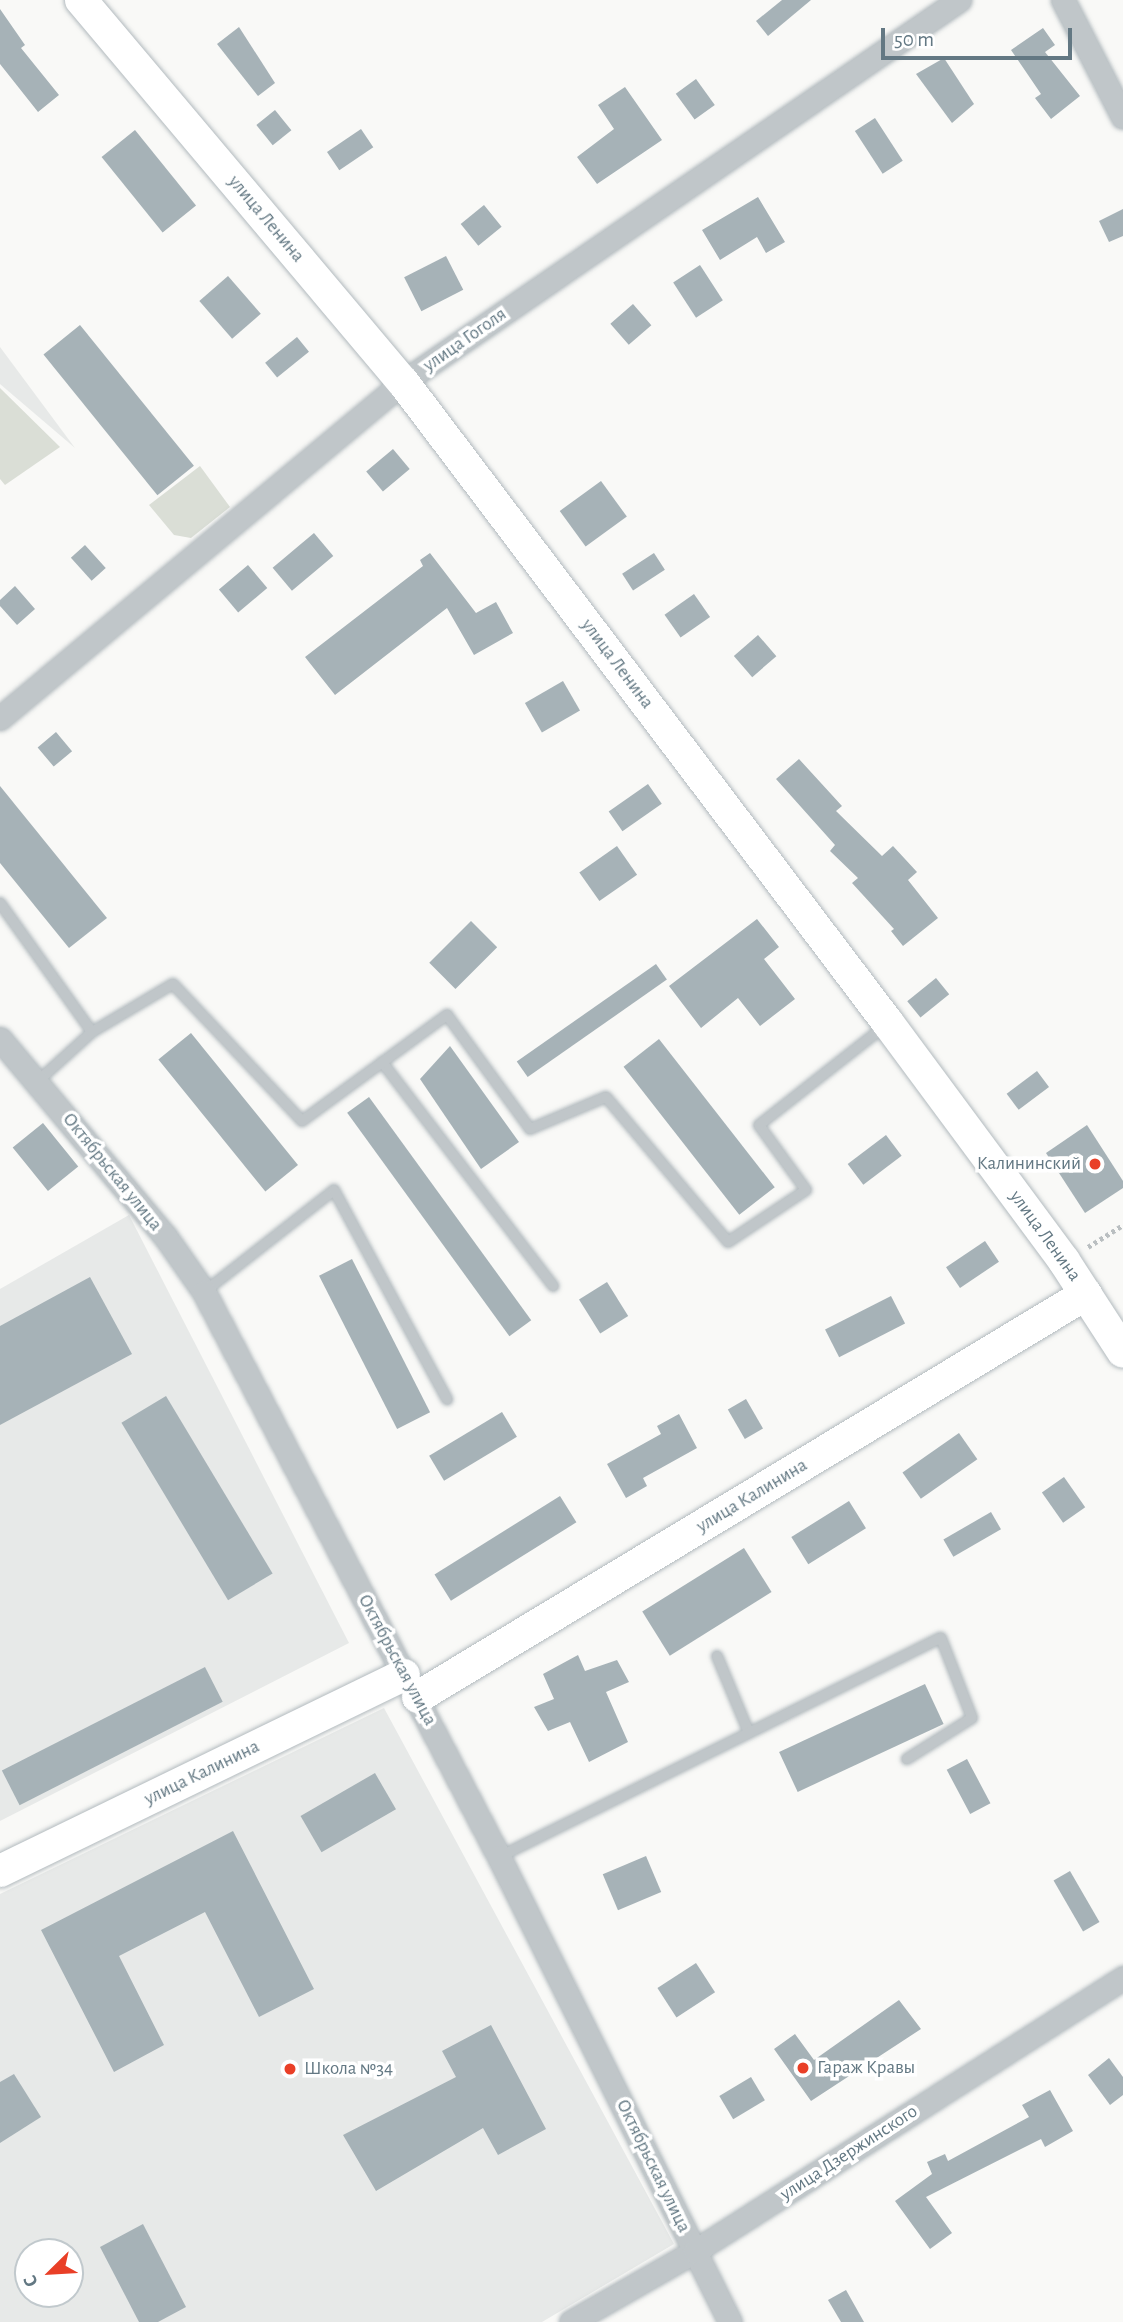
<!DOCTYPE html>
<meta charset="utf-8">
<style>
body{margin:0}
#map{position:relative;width:1123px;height:2322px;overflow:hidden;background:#f9f9f7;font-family:"Alegreya Sans",sans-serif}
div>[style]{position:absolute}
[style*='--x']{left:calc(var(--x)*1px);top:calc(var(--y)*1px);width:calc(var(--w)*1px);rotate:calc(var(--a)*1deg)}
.built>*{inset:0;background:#e7e9e8}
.green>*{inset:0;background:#daded6}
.building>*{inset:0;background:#a6b2b7;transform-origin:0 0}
.path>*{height:4.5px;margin-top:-2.25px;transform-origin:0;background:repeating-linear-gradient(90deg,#babfc1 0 3.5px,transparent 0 7px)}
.roads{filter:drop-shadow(0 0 2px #b2babe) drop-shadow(0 0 2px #b2babe)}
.lane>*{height:10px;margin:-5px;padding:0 5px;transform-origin:5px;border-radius:5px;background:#c0c6c9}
.street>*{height:23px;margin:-11.5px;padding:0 11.5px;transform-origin:11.5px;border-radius:11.5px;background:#c0c6c9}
.secondary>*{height:32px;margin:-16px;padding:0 16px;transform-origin:16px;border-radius:16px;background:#fff}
.dots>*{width:19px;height:19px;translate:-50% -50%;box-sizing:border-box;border:4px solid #fff;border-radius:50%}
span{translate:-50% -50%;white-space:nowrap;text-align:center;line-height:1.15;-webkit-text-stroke:7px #fff;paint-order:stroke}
.street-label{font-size:19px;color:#637883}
.poi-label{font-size:19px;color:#637883}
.right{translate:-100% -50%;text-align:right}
.left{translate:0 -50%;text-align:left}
.north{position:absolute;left:14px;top:2238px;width:70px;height:70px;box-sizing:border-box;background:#fff;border:2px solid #c1c9cd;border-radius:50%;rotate:246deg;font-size:19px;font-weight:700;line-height:28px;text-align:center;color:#637883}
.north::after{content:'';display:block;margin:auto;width:24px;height:32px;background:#e93f27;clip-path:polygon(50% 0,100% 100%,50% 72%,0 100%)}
.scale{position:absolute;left:881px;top:28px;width:191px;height:32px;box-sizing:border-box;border:4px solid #637883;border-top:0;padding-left:9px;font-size:21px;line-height:24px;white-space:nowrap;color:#637883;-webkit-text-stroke:5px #fff;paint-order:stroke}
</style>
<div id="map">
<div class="built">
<i style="clip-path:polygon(0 347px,75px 448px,0 384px)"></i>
<i style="clip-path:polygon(129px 1215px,349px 1643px,0 1821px,0 1289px)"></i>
<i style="clip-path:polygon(evenodd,384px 1708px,674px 2244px,542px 2322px,0 2322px,0 1894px,384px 1708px,28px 2252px,70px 2252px,70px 2294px,28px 2294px,28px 2252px)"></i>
</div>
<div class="green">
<i style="clip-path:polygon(0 388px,60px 447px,5px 485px,0 479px)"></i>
<i style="clip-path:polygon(200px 466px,230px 507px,191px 538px,174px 535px,149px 505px)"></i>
</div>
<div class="building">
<i style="clip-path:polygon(782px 0,811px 0,768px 36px,756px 21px)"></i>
<i style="clip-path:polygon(0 9px,25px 45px,21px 48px,59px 95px,38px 112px,0 64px)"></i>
<i style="clip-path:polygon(239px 27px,275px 83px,258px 96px,217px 44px)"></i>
<i style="clip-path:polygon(1043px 28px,1055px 45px,1045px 52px,1080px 96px,1051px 119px,1035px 98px,1041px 94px,1011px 50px)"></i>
<i style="clip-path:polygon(944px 58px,974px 104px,952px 123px,916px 74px)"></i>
<i style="left:696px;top:79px;width:32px;height:25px;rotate:54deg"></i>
<i style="clip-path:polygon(625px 87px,662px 140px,597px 184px,577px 157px,614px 129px,598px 105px)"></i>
<i style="left:275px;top:110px;width:26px;height:24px;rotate:51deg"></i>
<i style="left:875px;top:118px;width:51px;height:24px;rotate:57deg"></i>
<i style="left:361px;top:129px;width:22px;height:41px;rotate:56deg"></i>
<i style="left:135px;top:130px;width:97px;height:43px;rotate:51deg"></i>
<i style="clip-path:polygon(758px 197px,785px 242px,766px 253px,757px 237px,720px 260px,702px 230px)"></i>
<i style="left:484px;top:205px;width:28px;height:30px;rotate:51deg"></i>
<i style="clip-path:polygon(1123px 209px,1123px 236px,1109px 242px,1099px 221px)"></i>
<i style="left:446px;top:256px;width:38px;height:47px;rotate:63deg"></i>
<i style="left:700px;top:265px;width:42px;height:32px;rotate:57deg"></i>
<i style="left:228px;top:276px;width:50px;height:38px;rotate:49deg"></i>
<i style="left:633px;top:304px;width:28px;height:30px;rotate:49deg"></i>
<i style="left:80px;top:325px;width:181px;height:47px;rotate:51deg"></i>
<i style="left:297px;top:337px;width:19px;height:41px;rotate:51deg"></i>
<i style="left:393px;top:449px;width:26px;height:35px;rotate:50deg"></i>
<i style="left:601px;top:481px;width:44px;height:51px;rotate:54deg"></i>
<i style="left:314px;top:533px;width:30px;height:54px;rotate:50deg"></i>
<i style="left:85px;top:545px;width:31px;height:19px;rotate:48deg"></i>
<i style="clip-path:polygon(430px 553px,476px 613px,496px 602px,513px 633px,474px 655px,447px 608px,335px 695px,305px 657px,423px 566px,420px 560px)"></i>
<i style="left:654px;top:553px;width:20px;height:38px;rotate:57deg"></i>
<i style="left:248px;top:565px;width:30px;height:38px;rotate:50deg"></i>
<i style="clip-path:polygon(15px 586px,35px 609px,17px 625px,0 606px,0 600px)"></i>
<i style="left:694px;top:594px;width:28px;height:36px;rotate:55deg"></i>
<i style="left:758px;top:635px;width:28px;height:32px;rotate:49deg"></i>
<i style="left:563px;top:681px;width:34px;height:44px;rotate:60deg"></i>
<i style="left:56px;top:732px;width:25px;height:24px;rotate:50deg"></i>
<i style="clip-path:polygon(799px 759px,842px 806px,836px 811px,882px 856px,893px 846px,917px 872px,908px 880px,938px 918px,903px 946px,891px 931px,894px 929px,852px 883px,858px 878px,830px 851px,835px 845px,776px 779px)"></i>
<i style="left:648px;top:784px;width:24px;height:48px;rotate:55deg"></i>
<i style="clip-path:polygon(0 786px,107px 918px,69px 948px,0 863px)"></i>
<i style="left:617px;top:846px;width:35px;height:46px;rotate:55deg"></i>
<i style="clip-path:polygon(757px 919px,779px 947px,764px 959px,795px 999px,760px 1026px,738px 998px,701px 1028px,669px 986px)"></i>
<i style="left:471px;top:921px;width:37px;height:59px;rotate:45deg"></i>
<i style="left:656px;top:964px;width:19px;height:170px;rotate:55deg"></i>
<i style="left:936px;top:978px;width:21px;height:37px;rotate:51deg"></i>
<i style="left:191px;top:1033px;width:170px;height:42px;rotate:51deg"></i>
<i style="left:659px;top:1039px;width:188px;height:45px;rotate:52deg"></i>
<i style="clip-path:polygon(450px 1046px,519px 1142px,481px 1169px,420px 1079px)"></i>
<i style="left:1037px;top:1071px;width:20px;height:38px;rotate:53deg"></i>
<i style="left:369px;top:1097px;width:276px;height:27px;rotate:54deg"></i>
<i style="left:43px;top:1123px;width:56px;height:39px;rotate:51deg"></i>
<i style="clip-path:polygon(1087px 1125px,1123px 1181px,1123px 1188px,1085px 1213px,1046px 1153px)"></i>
<i style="left:886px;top:1135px;width:26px;height:48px;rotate:53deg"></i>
<i style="left:985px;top:1241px;width:25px;height:47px;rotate:56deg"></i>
<i style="left:352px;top:1259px;width:172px;height:37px;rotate:63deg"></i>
<i style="clip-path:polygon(90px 1277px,132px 1354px,0 1425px,0 1326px)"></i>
<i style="left:607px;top:1282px;width:40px;height:33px;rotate:58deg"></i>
<i style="left:891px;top:1296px;width:31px;height:74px;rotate:63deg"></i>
<i style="left:166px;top:1396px;width:207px;height:52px;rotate:59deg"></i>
<i style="left:746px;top:1399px;width:34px;height:21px;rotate:60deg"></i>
<i style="left:502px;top:1412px;width:29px;height:85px;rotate:59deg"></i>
<i style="clip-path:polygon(679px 1414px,697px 1448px,643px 1478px,647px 1486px,626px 1498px,607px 1464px,661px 1434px,657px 1426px)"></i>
<i style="left:959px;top:1433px;width:32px;height:69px;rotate:55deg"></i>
<i style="left:1064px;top:1477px;width:37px;height:27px;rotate:55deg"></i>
<i style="left:560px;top:1496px;width:31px;height:148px;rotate:58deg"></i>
<i style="left:849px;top:1501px;width:32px;height:68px;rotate:58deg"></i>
<i style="left:991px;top:1512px;width:20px;height:55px;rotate:60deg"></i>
<i style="left:744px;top:1548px;width:52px;height:120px;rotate:58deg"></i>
<i style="clip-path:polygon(578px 1655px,585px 1671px,617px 1660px,629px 1682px,606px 1692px,628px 1742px,589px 1762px,570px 1722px,548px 1731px,534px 1707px,554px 1699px,543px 1674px)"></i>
<i style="left:205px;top:1667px;width:39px;height:228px;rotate:63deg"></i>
<i style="left:925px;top:1684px;width:44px;height:161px;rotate:65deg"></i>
<i style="left:967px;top:1759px;width:50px;height:23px;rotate:62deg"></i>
<i style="left:375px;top:1773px;width:42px;height:86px;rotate:60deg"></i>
<i style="clip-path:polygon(233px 1831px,314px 1989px,259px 2017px,205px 1912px,119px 1956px,164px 2045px,114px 2072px,41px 1930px)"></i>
<i style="left:646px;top:1856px;width:39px;height:47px;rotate:67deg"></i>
<i style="left:1070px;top:1871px;width:59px;height:19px;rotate:60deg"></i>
<i style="left:696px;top:1963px;width:35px;height:46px;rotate:57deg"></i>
<i style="clip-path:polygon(899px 2000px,921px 2029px,811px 2101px,774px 2049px,795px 2034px,814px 2060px)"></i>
<i style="clip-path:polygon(491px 2025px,546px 2129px,498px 2155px,483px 2128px,376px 2191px,343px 2135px,456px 2077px,442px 2051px)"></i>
<i style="clip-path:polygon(1109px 2058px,1123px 2077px,1123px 2095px,1110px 2105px,1088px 2075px)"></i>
<i style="clip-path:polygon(14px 2074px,41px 2117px,0 2143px,0 2082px)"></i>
<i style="left:751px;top:2077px;width:27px;height:37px;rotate:59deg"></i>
<i style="clip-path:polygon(1050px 2090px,1073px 2131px,1045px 2147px,1041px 2139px,926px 2197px,952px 2233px,930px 2249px,895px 2201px,932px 2174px,927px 2162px,945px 2154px,948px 2161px,1029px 2117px,1022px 2105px)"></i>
<i style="clip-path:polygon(143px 2224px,186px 2307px,158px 2322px,139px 2322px,100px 2247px)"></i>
<i style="clip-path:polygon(846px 2290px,864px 2322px,841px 2322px,828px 2300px)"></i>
</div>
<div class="path">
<i style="--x:1088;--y:1247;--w:41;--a:-32.2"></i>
</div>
<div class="roads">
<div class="lane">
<i style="--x:0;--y:903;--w:158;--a:54.5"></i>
<i style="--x:382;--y:1062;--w:282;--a:52.6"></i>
<i style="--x:38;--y:1081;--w:73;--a:-42.2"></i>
<i style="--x:92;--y:1032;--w:94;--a:-30.7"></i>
<i style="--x:173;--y:984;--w:188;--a:46.7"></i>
<i style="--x:302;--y:1121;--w:180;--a:-36.2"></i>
<i style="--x:447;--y:1015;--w:141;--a:53.9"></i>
<i style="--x:530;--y:1129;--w:82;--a:-22.8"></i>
<i style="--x:606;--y:1097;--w:189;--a:49.9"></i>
<i style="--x:728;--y:1242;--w:94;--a:-33.7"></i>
<i style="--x:806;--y:1190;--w:80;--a:-125.9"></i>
<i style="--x:759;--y:1125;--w:162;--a:-38.2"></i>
<i style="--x:204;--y:1292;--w:165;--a:-38.1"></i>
<i style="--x:334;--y:1190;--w:238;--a:61.6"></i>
<i style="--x:717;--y:1656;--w:83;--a:67.4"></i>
<i style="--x:499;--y:1857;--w:493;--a:-26.4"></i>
<i style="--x:941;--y:1638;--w:86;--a:68.8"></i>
<i style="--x:972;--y:1718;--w:77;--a:147.8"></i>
</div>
<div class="street">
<i style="--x:1063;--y:0;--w:131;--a:62.9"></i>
<i style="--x:0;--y:718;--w:525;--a:-39.82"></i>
<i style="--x:403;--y:382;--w:675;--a:-34.49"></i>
<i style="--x:0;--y:1039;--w:257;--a:50.1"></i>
<i style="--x:165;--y:1236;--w:68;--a:55.1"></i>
<i style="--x:204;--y:1292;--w:637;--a:62.43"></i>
<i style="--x:499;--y:1857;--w:519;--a:63.58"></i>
<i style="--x:571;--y:2322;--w:143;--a:-29.8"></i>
<i style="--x:695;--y:2251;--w:508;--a:-32.53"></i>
</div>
<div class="secondary">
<i style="--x:81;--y:0;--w:500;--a:49.9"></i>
<i style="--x:403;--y:382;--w:804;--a:52.89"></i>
<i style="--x:888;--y:1023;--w:296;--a:53.5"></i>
<i style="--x:1064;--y:1261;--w:108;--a:57"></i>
<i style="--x:418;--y:1697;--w:780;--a:-31.1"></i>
<i style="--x:0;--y:1871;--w:449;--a:-25.9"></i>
</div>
</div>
<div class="dots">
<i style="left:1095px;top:1164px;background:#e93f27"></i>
<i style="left:803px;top:2068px;background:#e93f27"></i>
<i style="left:290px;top:2069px;background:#e93f27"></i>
</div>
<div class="street-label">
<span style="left:266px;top:219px;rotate:50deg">улица Ленина</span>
<span style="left:465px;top:340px;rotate:-35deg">улица Гоголя</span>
<span style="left:617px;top:664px;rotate:53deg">улица Ленина</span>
<span style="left:112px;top:1172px;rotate:51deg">Октябрьская улица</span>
<span style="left:1045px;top:1236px;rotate:54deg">улица Ленина</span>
<span style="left:752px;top:1496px;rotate:-31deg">улица Калинина</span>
<span style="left:397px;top:1660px;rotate:62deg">Октябрьская улица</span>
<span style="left:202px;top:1773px;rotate:-26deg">улица Калинина</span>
<span style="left:849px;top:2153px;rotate:-33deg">улица Дзержинского</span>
<span style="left:653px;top:2166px;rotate:64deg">Октябрьская улица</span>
</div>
<div class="poi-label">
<span class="right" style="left:1081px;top:1164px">Калининский</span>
<span class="left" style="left:817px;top:2068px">Гараж Кравы</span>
<span class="left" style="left:304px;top:2069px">Школа №34</span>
</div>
<div class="north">С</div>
<div class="scale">50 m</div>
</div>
